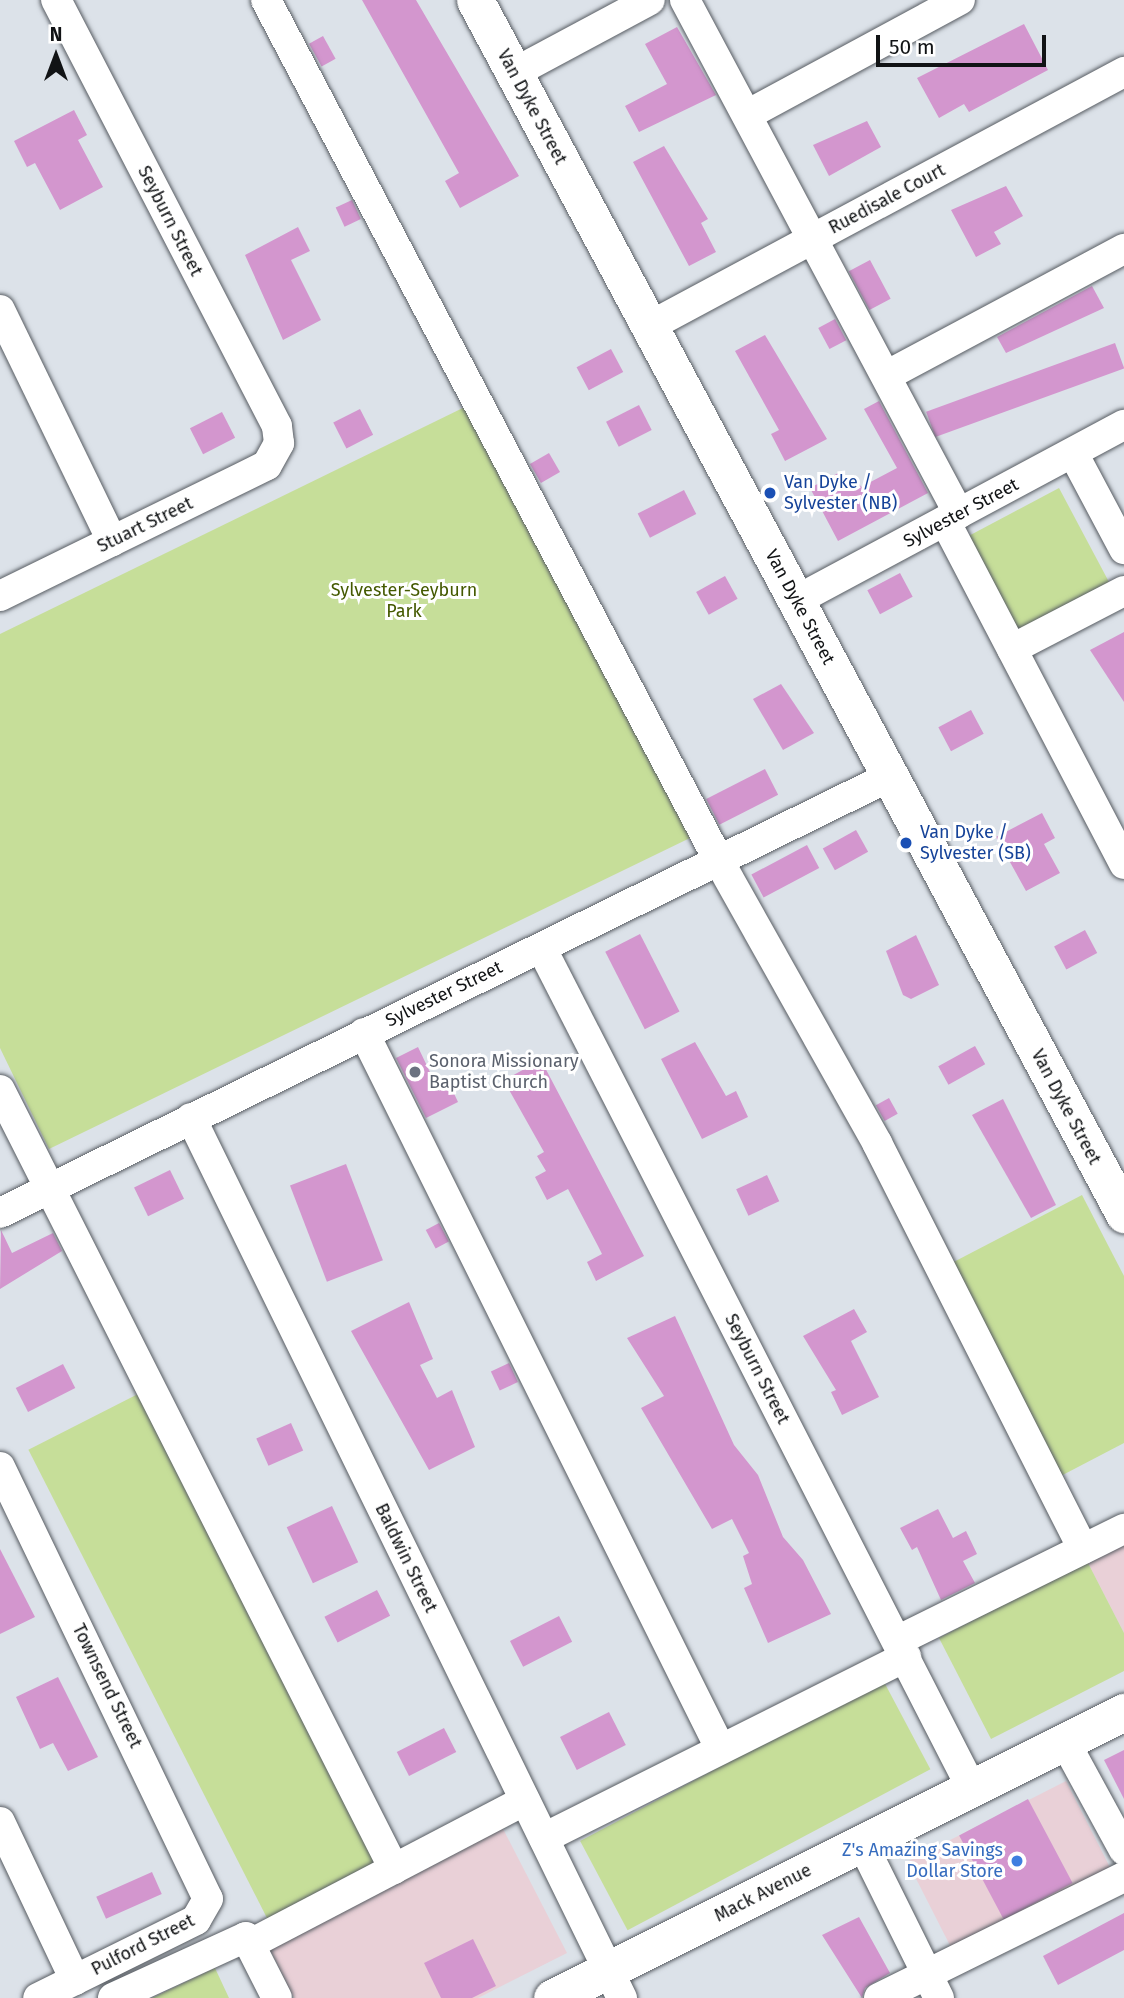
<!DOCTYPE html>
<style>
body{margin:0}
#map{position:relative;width:1124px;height:1998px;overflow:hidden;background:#dce2e9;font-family:"Fira Sans",sans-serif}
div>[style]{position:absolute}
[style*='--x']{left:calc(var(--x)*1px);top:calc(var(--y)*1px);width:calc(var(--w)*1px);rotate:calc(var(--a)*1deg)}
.commercial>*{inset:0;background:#e9d0d7;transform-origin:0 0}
.green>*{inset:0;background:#c6de99;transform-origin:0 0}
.building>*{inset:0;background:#d396ce;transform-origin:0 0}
.roads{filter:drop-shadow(0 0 2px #575c62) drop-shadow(0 0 2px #575c62)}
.minor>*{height:30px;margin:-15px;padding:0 15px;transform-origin:15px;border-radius:15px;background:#fff}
.major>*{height:37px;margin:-18.5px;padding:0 18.5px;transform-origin:18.5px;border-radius:18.5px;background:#fff}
.dots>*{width:19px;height:19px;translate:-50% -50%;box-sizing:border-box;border:4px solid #fff;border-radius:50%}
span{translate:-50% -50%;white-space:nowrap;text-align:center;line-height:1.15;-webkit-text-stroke:6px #fff;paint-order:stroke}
.street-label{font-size:18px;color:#111315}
.transit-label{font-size:18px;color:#164399}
.left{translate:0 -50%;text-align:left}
.park-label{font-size:18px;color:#445900}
.worship-label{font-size:18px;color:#5b616d}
.shop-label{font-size:18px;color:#366cbe}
.right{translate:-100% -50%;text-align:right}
.north{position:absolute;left:21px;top:21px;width:70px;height:70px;-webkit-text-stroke:5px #fff;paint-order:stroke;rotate:0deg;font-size:19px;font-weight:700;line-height:28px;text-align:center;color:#111315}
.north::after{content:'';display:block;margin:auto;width:24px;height:32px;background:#111315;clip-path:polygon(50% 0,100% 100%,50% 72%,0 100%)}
.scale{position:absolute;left:876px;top:35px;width:170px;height:32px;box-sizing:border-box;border:4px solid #111315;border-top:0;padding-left:9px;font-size:21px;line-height:24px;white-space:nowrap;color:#111315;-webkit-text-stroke:5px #fff;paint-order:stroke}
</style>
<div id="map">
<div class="commercial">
<i style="clip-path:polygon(1124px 1543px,1124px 1633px,1087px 1561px)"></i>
<i style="left:1066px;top:1781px;width:101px;height:178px;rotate:63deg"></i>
<i style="clip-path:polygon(500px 1823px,567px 1953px,478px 1998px,294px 1998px,266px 1941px)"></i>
</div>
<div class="green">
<i style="clip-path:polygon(473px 403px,690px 838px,49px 1149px,0 1048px,0 634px)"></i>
<i style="left:1059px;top:488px;width:113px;height:111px;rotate:62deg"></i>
<i style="clip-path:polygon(1082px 1195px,1124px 1276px,1124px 1443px,1055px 1479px,944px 1267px)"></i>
<i style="left:138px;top:1394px;width:530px;height:123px;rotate:63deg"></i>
<i style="clip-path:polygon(1087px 1561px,1124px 1633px,1124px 1671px,991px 1739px,939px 1638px)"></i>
<i style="left:883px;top:1680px;width:101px;height:343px;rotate:62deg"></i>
<i style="clip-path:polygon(215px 1968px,229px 1998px,152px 1998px)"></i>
</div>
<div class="building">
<i style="clip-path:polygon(362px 0,416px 0,519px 176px,460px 208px,445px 181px,459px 173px)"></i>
<i style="clip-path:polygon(1024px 24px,1048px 70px,969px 112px,964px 104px,939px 118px,917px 78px)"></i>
<i style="clip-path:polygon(677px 27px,716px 95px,639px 132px,625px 106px,667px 84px,645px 44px)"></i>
<i style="left:323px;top:36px;width:26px;height:16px;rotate:61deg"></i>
<i style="clip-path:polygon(74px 110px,87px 135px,78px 140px,103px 187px,60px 210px,35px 163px,27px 167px,14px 141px)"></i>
<i style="clip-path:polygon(867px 121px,881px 147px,829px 176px,813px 145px)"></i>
<i style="clip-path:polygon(664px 146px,708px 219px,701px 223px,716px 252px,689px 266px,633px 162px)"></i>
<i style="clip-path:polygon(1006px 186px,1023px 216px,994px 232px,1001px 244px,976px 257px,951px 210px)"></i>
<i style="left:352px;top:200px;width:21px;height:18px;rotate:65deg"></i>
<i style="clip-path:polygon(298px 227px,310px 251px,291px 260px,321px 320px,283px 340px,245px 255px)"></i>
<i style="left:870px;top:260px;width:44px;height:24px;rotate:62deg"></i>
<i style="clip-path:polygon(1092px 286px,1104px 308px,1006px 353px,997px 337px)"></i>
<i style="left:835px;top:319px;width:24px;height:19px;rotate:62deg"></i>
<i style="clip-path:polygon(765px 335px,827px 439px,785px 461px,771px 434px,779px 430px,735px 351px)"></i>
<i style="left:1115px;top:343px;width:27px;height:201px;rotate:70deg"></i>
<i style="left:611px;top:349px;width:26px;height:39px;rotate:62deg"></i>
<i style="clip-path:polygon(879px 401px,928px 493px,838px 541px,810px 488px,842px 471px,849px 483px,857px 479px,861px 487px,897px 468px,864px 409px)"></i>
<i style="left:639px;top:405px;width:28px;height:37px;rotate:63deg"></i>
<i style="left:360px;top:409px;width:29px;height:30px;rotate:63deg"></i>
<i style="left:222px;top:412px;width:29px;height:36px;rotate:63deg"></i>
<i style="left:549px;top:453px;width:22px;height:22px;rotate:60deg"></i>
<i style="left:684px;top:490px;width:27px;height:52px;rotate:63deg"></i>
<i style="left:900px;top:573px;width:27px;height:37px;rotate:62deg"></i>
<i style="left:725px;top:576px;width:26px;height:33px;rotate:61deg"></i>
<i style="clip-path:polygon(1124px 632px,1124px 702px,1090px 650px)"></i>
<i style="clip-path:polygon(781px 684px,814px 733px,783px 750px,753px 699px)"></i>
<i style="left:971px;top:710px;width:27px;height:37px;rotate:62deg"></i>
<i style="left:765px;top:769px;width:29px;height:66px;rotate:63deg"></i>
<i style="clip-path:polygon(1042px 813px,1055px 838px,1044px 844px,1060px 873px,1026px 891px,996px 837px)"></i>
<i style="left:856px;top:830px;width:25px;height:38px;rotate:61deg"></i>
<i style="left:807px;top:845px;width:26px;height:63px;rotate:62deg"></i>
<i style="left:1085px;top:930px;width:26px;height:35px;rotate:62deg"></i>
<i style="left:640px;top:934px;width:87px;height:39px;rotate:63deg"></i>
<i style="clip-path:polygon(916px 935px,939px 985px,911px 999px,903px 995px,886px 951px)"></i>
<i style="clip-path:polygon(695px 1042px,726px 1096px,736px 1091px,748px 1117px,702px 1139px,661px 1059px)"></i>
<i style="left:975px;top:1046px;width:21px;height:42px;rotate:61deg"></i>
<i style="clip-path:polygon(418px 1047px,439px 1091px,450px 1085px,458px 1102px,426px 1118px,396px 1058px)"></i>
<i style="clip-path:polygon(541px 1060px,644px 1256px,596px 1281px,587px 1262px,602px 1254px,598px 1246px,568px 1189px,547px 1200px,535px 1177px,546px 1171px,537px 1156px,544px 1152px,508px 1088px,508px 1078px)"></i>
<i style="left:889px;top:1098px;width:18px;height:15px;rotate:61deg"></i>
<i style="clip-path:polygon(1003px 1099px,1056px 1205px,1031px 1218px,972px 1115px)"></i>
<i style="left:346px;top:1164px;width:103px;height:60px;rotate:69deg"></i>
<i style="left:170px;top:1170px;width:32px;height:40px;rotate:64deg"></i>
<i style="left:767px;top:1175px;width:29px;height:34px;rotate:65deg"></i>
<i style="left:439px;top:1223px;width:21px;height:15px;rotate:62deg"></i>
<i style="clip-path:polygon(1px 1230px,12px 1253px,53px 1233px,62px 1251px,0 1289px)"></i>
<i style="clip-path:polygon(409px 1302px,433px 1359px,420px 1365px,437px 1398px,452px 1390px,475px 1447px,429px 1470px,351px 1331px)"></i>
<i style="clip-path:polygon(854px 1309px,867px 1332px,851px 1341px,879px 1397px,842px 1415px,831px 1392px,836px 1390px,803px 1336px)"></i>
<i style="clip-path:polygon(675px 1316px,734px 1445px,758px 1475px,783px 1537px,803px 1560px,831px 1614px,768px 1643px,744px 1588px,752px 1584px,743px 1556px,749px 1553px,732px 1519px,712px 1529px,641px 1408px,664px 1396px,627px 1338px)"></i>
<i style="left:509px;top:1363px;width:21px;height:20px;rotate:65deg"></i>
<i style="left:63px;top:1364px;width:27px;height:53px;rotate:63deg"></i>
<i style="left:291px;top:1423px;width:30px;height:38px;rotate:66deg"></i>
<i style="left:332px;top:1506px;width:62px;height:50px;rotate:65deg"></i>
<i style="clip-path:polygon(938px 1509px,953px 1538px,966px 1531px,977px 1554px,963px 1561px,975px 1583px,941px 1600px,917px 1547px,912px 1550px,900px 1528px)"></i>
<i style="clip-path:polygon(0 1549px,35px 1617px,0 1634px)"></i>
<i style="left:377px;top:1590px;width:29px;height:59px;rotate:63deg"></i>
<i style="left:559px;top:1616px;width:29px;height:55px;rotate:63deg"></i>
<i style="clip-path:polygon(58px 1677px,98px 1757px,68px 1771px,53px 1743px,40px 1749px,16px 1697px)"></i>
<i style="left:609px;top:1712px;width:37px;height:55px;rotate:63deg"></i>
<i style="left:444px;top:1728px;width:27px;height:53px;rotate:63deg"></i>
<i style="clip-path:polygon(1124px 1750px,1124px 1799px,1104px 1760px)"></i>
<i style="left:1028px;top:1799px;width:95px;height:78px;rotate:62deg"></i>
<i style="left:152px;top:1872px;width:24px;height:61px;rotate:66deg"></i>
<i style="clip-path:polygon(1124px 1913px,1124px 1950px,1058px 1985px,1043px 1956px)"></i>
<i style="clip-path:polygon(859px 1917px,890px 1973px,865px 1988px,862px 1998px,822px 1935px)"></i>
<i style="clip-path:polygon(473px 1939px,496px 1986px,472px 1998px,441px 1998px,424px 1963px)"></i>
</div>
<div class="roads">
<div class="minor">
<i style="--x:266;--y:0;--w:975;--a:62.25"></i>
<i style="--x:720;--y:863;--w:321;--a:60.7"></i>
<i style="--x:877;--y:1143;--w:455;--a:63.1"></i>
<i style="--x:685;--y:0;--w:582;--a:61.94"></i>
<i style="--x:514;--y:73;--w:154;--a:-28.2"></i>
<i style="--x:747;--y:115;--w:242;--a:-28.4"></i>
<i style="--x:0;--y:310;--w:257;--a:64.1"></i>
<i style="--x:650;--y:326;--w:538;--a:-28.19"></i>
<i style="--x:886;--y:376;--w:270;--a:-28.1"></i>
<i style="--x:1073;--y:453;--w:109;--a:62"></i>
<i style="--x:945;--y:521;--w:387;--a:62.4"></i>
<i style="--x:0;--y:596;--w:297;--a:-26.1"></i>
<i style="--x:267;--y:465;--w:25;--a:-61"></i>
<i style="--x:279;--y:443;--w:17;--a:-97"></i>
<i style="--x:277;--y:426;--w:480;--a:-117.4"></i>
<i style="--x:797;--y:600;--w:371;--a:-28.2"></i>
<i style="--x:1012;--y:649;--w:126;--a:-27.4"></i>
<i style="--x:542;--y:949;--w:944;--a:62.89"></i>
<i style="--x:364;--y:1033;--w:796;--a:63.53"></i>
<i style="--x:0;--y:1090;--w:873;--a:63.17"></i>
<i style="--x:191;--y:1118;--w:980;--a:63.91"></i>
<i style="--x:0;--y:1213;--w:990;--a:-26.13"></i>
<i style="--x:0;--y:1467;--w:479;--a:64.3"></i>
<i style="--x:208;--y:1899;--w:24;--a:120"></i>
<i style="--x:196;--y:1920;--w:176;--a:153.7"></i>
<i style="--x:897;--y:1641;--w:253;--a:-26.3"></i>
<i style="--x:1065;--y:1742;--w:123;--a:61.4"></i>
<i style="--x:0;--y:1822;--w:175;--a:64.6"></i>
<i style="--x:544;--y:1838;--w:405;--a:-26.6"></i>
<i style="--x:862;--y:1843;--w:173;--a:63.6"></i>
<i style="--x:250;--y:1944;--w:310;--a:-27.6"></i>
<i style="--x:113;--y:1998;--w:146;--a:-24.6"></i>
<i style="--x:246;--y:1937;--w:68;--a:63.1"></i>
<i style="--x:879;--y:1998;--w:273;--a:-26.3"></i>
</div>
<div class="major">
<i style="--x:475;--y:0;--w:1377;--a:61.87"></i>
<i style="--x:552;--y:1998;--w:640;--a:-26.57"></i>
</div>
</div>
<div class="dots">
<i style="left:770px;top:493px;background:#1a4fb4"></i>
<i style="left:906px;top:843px;background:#1a4fb4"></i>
<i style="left:415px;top:1072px;background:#6b7280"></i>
<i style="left:1017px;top:1861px;background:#3f7fe0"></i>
</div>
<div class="street-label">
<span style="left:532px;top:107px;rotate:62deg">Van Dyke Street</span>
<span style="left:887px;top:199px;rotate:-28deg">Ruedisale Court</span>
<span style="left:170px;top:221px;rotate:63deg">Seyburn Street</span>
<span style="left:961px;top:513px;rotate:-28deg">Sylvester Street</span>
<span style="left:145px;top:525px;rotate:-26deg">Stuart Street</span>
<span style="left:800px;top:607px;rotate:62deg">Van Dyke Street</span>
<span style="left:444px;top:994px;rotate:-26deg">Sylvester Street</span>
<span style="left:1066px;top:1107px;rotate:62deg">Van Dyke Street</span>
<span style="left:757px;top:1369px;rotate:63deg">Seyburn Street</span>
<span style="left:406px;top:1558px;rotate:64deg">Baldwin Street</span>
<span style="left:107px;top:1686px;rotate:64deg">Townsend Street</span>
<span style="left:763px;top:1893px;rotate:-27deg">Mack Avenue</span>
<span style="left:143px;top:1945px;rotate:-27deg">Pulford Street</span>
</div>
<div class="transit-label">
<span class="left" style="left:784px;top:493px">Van Dyke /<br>Sylvester (NB)</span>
<span class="left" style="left:920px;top:843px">Van Dyke /<br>Sylvester (SB)</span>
</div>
<div class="park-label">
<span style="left:404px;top:601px">Sylvester-Seyburn<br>Park</span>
</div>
<div class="worship-label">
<span class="left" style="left:429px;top:1072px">Sonora Missionary<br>Baptist Church</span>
</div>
<div class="shop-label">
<span class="right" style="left:1003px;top:1861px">Z's Amazing Savings<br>Dollar Store</span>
</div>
<div class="north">N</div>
<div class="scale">50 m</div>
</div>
